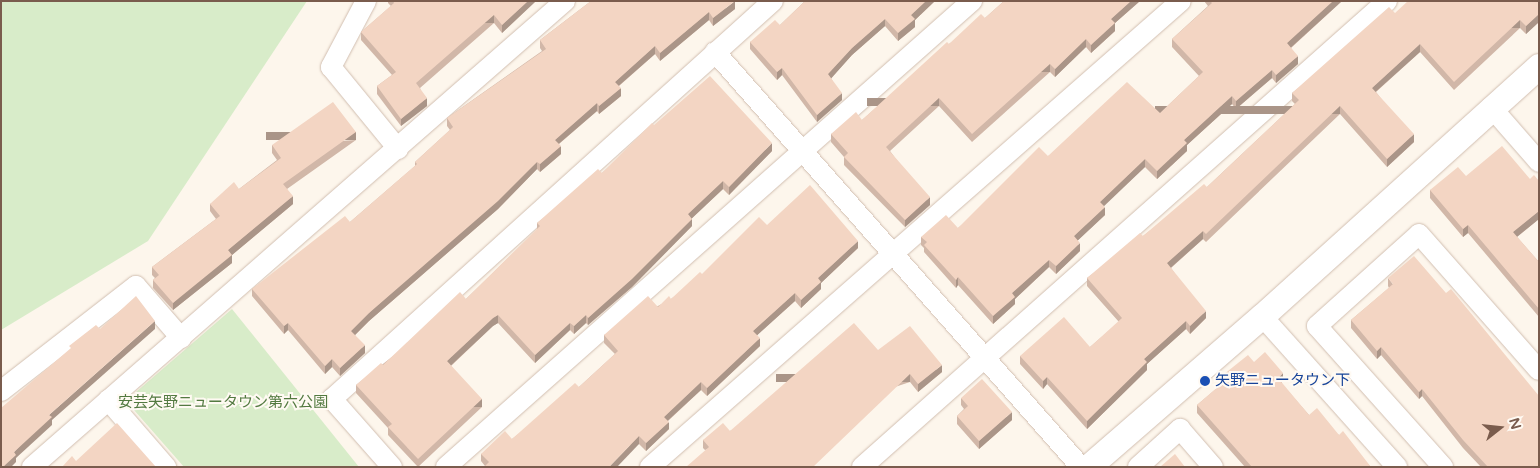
<!DOCTYPE html>
<meta charset="utf-8">
<style>
body{margin:0}
#map{position:relative;width:1540px;height:468px;overflow:hidden;background:#fdf6ec;font-family:"Varela Round","Noto Sans JP",sans-serif}
div>[style]{position:absolute}
[style*='--x']{left:calc(var(--x)*1px);top:calc(var(--y)*1px);width:calc(var(--w)*1px);rotate:calc(var(--a)*1deg)}
.green>*{inset:0;background:#d8ecc9}
.roads{filter:drop-shadow(0 0 1px #d1beb0) drop-shadow(0 0 1px #d1beb0)}
.minor>*{height:20px;margin:-10px;padding:0 10px;transform-origin:10px;border-radius:10px;background:#fff}
.tertiary>*{height:25px;margin:-12.5px;padding:0 12.5px;transform-origin:12.5px;border-radius:12.5px;background:#fff}
.wall>*{inset:0;background:#d1b7a8}
.shaded-wall>*{inset:0;background:#aa9588;transform-origin:0 0}
.building>*{inset:0;background:#f3d5c3}
.dots>*{width:14px;height:14px;translate:-50% -50%;box-sizing:border-box;border:2px solid #fffaf3;border-radius:50%}
span{translate:-50% -50%;white-space:nowrap;text-align:center;line-height:1.15;-webkit-text-stroke:4px #fffaf3;paint-order:stroke}
.transit-label{font-size:15px;color:#164399}
.left{translate:0 -50%;text-align:left}
.park-label{font-size:15px;color:#537a41}
.frame{position:absolute;inset:0;border:2px solid #7a5c4d;pointer-events:none}
.north{position:absolute;left:1475px;top:403px;width:50px;height:50px;-webkit-text-stroke:4px #fffaf3;paint-order:stroke;rotate:74deg;font-size:14px;font-weight:700;line-height:20px;text-align:center;color:#7a5c4d}
.north::after{content:'';display:block;margin:auto;width:18px;height:22px;background:#7a5c4d;clip-path:polygon(50% 0,100% 100%,50% 72%,0 100%)}
</style>
<div id="map">
<div class="green">
<i style="clip-path:polygon(1px 1px,307px 1px,148px 241px,1px 330px)"></i>
<i style="clip-path:polygon(232px 309px,359px 467px,184px 467px,134px 410px,136px 392px)"></i>
</div>
<div class="roads">
<div class="minor">
<i style="--x:366;--y:1;--w:75;--a:117.9"></i>
<i style="--x:331;--y:67;--w:106;--a:50.7"></i>
<i style="--x:715;--y:52;--w:553;--a:48.59"></i>
<i style="--x:1491;--y:107;--w:73;--a:48.9"></i>
<i style="--x:1262;--y:316;--w:203;--a:48.2"></i>
<i style="--x:1;--y:391;--w:171;--a:-37.9"></i>
<i style="--x:136;--y:286;--w:69;--a:49.1"></i>
<i style="--x:108;--y:400;--w:89;--a:49.1"></i>
<i style="--x:32;--y:467;--w:708;--a:-41.16"></i>
<i style="--x:392;--y:467;--w:91;--a:-131.4"></i>
<i style="--x:332;--y:399;--w:594;--a:-42.07"></i>
<i style="--x:446;--y:467;--w:703;--a:-41.54"></i>
<i style="--x:650;--y:467;--w:706;--a:-41.27"></i>
<i style="--x:862;--y:467;--w:702;--a:-41.59"></i>
<i style="--x:1138;--y:467;--w:57;--a:-42.1"></i>
<i style="--x:1180;--y:429;--w:50;--a:49"></i>
<i style="--x:1443;--y:467;--w:189;--a:-131.8"></i>
<i style="--x:1317;--y:326;--w:137;--a:-42"></i>
<i style="--x:1419;--y:234;--w:181;--a:48.6"></i>
</div>
<div class="tertiary">
<i style="--x:1088;--y:467;--w:230;--a:-41"></i>
<i style="--x:1262;--y:316;--w:373;--a:-42.1"></i>
</div>
</div>
<div class="wall">
<i style="clip-path:polygon(388px 1px,536px 1px,502px 33px,494px 23px,420px 88px,427px 106px,401px 126px,377px 94px,377px 86px,392px 75px,361px 40px,361px 32px,391px 6px,388px 3px)"></i>
<i style="clip-path:polygon(591px 1px,735px 9px,713px 26px,709px 20px,660px 61px,655px 54px,619px 86px,621px 96px,599px 114px,597px 111px,559px 144px,561px 154px,540px 172px,537px 169px,498px 209px,369px 321px,355px 335px,365px 353px,340px 376px,332px 367px,325px 374px,288px 330px,284px 334px,252px 296px,252px 289px,350px 222px,415px 166px,415px 162px,450px 130px,447px 126px,447px 118px,542px 51px,540px 48px,540px 40px)"></i>
<i style="clip-path:polygon(805px 1px,935px 1px,915px 20px,915px 27px,898px 41px,885px 26px,852px 55px,831px 78px,842px 100px,817px 122px,782px 75px,777px 80px,750px 49px,750px 42px,780px 25px)"></i>
<i style="clip-path:polygon(1004px 1px,1140px 1px,1115px 23px,1115px 31px,1091px 53px,1086px 47px,1055px 77px,1050px 72px,972px 142px,939px 106px,890px 151px,930px 205px,905px 227px,844px 165px,844px 157px,831px 142px,831px 134px,862px 120px,949px 44px,985px 18px)"></i>
<i style="clip-path:polygon(1204px 1px,1342px 1px,1291px 48px,1298px 64px,1276px 83px,1272px 78px,1236px 109px,1232px 104px,1187px 145px,1187px 151px,1157px 179px,1145px 167px,1103px 206px,1105px 215px,1077px 241px,1080px 251px,1056px 274px,1049px 267px,1015px 299px,1015px 304px,993px 324px,958px 285px,956px 288px,924px 252px,924px 248px,921px 245px,921px 237px,958px 228px,1048px 156px,1160px 113px,1199px 76px,1172px 47px,1172px 39px,1208px 6px)"></i>
<i style="clip-path:polygon(1539px 1px,1539px 22px,1526px 34px,1520px 28px,1454px 90px,1420px 52px,1376px 92px,1414px 142px,1387px 167px,1340px 114px,1206px 242px,1203px 239px,1171px 268px,1206px 318px,1190px 334px,1186px 329px,1147px 364px,1147px 370px,1087px 429px,1047px 384px,1043px 389px,1020px 364px,1020px 356px,1090px 347px,1119px 322px,1087px 286px,1087px 278px,1143px 236px,1207px 187px,1295px 104px,1292px 101px,1292px 93px,1395px 13px)"></i>
<i style="clip-path:polygon(654px 125px,772px 151px,729px 195px,723px 189px,692px 218px,692px 226px,632px 287px,588px 325px,586px 323px,574px 334px,570px 330px,535px 363px,498px 323px,493px 326px,451px 366px,482px 407px,418px 467px,388px 435px,388px 428px,356px 393px,356px 385px,466px 299px,537px 230px,537px 223px,602px 173px)"></i>
<i style="clip-path:polygon(356px 140px,287px 189px,293px 204px,232px 255px,232px 263px,173px 310px,153px 288px,153px 280px,155px 278px,152px 275px,152px 267px,216px 219px,210px 211px,210px 204px,239px 189px,277px 160px,272px 153px,272px 145px)"></i>
<i style="clip-path:polygon(1466px 176px,1530px 179px,1539px 181px,1539px 219px,1517px 237px,1539px 262px,1539px 317px,1468px 233px,1463px 237px,1430px 198px,1430px 190px)"></i>
<i style="clip-path:polygon(767px 225px,858px 248px,821px 283px,821px 289px,801px 308px,795px 301px,757px 335px,760px 346px,707px 396px,701px 390px,668px 421px,669px 429px,646px 451px,639px 444px,485px 466px,481px 461px,481px 454px,512px 439px,579px 387px,615px 354px,604px 343px,604px 335px,671px 299px)"></i>
<i style="clip-path:polygon(1388px 278px,1539px 467px,1481px 467px,1463px 448px,1422px 396px,1419px 399px,1381px 355px,1377px 359px,1351px 328px,1351px 320px,1389px 288px,1388px 286px)"></i>
<i style="clip-path:polygon(878px 350px,942px 372px,918px 392px,910px 382px,705px 450px,703px 448px,703px 440px,730px 431px)"></i>
<i style="clip-path:polygon(1254px 362px,1283px 381px,1281px 383px,1309px 415px,1339px 435px,1371px 467px,1245px 467px,1197px 413px,1197px 405px,1223px 383px,1223px 375px)"></i>
<i style="clip-path:polygon(961px 398px,1012px 420px,979px 449px,957px 424px,957px 416px,964px 409px,961px 405px)"></i>
</div>
<div class="shaded-wall">
<i style="clip-path:polygon(528px 1px,536px 1px,502px 33px,502px 25px)"></i>
<i style="clip-path:polygon(735px 1px,735px 9px,713px 26px,713px 18px)"></i>
<i style="clip-path:polygon(926px 1px,935px 1px,915px 20px,915px 27px,898px 41px,898px 33px,911px 15px)"></i>
<i style="clip-path:polygon(1131px 1px,1140px 1px,1115px 23px,1115px 31px,1091px 53px,1091px 45px,1111px 19px)"></i>
<i style="clip-path:polygon(1333px 1px,1342px 1px,1287px 51px,1287px 43px)"></i>
<i style="clip-path:polygon(709px 12px,709px 20px,660px 61px,660px 53px)"></i>
<i style="clip-path:polygon(1539px 14px,1539px 22px,1526px 34px,1526px 26px)"></i>
<i style="left:494px;top:15px;width:8px;height:103px;rotate:90deg"></i>
<i style="clip-path:polygon(885px 19px,885px 26px,852px 55px,828px 82px,828px 74px,852px 48px)"></i>
<i style="left:1520px;top:20px;width:8px;height:91px;rotate:90deg"></i>
<i style="clip-path:polygon(1086px 39px,1086px 47px,1055px 77px,1055px 69px)"></i>
<i style="clip-path:polygon(1420px 44px,1420px 52px,1372px 95px,1372px 88px)"></i>
<i style="clip-path:polygon(655px 46px,655px 54px,615px 89px,615px 82px)"></i>
<i style="clip-path:polygon(1298px 56px,1298px 64px,1276px 83px,1276px 75px)"></i>
<i style="left:1050px;top:64px;width:8px;height:105px;rotate:90deg"></i>
<i style="clip-path:polygon(782px 68px,782px 75px,777px 80px,777px 72px)"></i>
<i style="clip-path:polygon(1272px 70px,1272px 78px,1236px 109px,1236px 101px)"></i>
<i style="clip-path:polygon(621px 88px,621px 96px,599px 114px,599px 106px)"></i>
<i style="clip-path:polygon(842px 93px,842px 100px,817px 122px,817px 115px)"></i>
<i style="clip-path:polygon(1232px 96px,1232px 104px,1187px 145px,1187px 151px,1157px 179px,1157px 171px,1184px 140px)"></i>
<i style="clip-path:polygon(427px 98px,427px 106px,401px 126px,401px 119px)"></i>
<i style="left:939px;top:98px;width:8px;height:72px;rotate:90deg"></i>
<i style="clip-path:polygon(597px 103px,597px 111px,555px 147px,555px 140px)"></i>
<i style="left:1340px;top:106px;width:8px;height:185px;rotate:90deg"></i>
<i style="left:356px;top:132px;width:8px;height:90px;rotate:90deg"></i>
<i style="clip-path:polygon(1414px 134px,1414px 142px,1387px 167px,1387px 159px)"></i>
<i style="clip-path:polygon(772px 143px,772px 151px,729px 195px,729px 187px)"></i>
<i style="clip-path:polygon(561px 146px,561px 154px,540px 172px,540px 164px)"></i>
<i style="clip-path:polygon(1145px 159px,1145px 167px,1100px 210px,1100px 202px)"></i>
<i style="clip-path:polygon(537px 162px,537px 169px,498px 209px,369px 321px,351px 339px,351px 331px,369px 313px)"></i>
<i style="clip-path:polygon(723px 181px,723px 189px,688px 222px,688px 214px)"></i>
<i style="clip-path:polygon(293px 196px,293px 204px,232px 255px,232px 263px,173px 310px,173px 303px,228px 250px)"></i>
<i style="clip-path:polygon(930px 197px,930px 205px,905px 227px,905px 220px)"></i>
<i style="clip-path:polygon(1105px 207px,1105px 215px,1074px 244px,1074px 236px)"></i>
<i style="clip-path:polygon(1539px 211px,1539px 219px,1513px 240px,1513px 232px)"></i>
<i style="clip-path:polygon(692px 219px,692px 226px,632px 287px,588px 325px,588px 318px)"></i>
<i style="clip-path:polygon(1468px 225px,1468px 233px,1463px 237px,1463px 229px)"></i>
<i style="clip-path:polygon(1203px 231px,1203px 239px,1167px 271px,1167px 263px)"></i>
<i style="clip-path:polygon(858px 241px,858px 248px,821px 283px,821px 289px,801px 308px,801px 300px,818px 278px)"></i>
<i style="clip-path:polygon(1080px 243px,1080px 251px,1056px 274px,1056px 266px)"></i>
<i style="clip-path:polygon(1049px 260px,1049px 267px,1015px 299px,1015px 304px,993px 324px,993px 316px,1012px 293px)"></i>
<i style="clip-path:polygon(958px 277px,958px 285px,956px 288px,956px 280px)"></i>
<i style="clip-path:polygon(795px 293px,795px 301px,753px 339px,753px 331px)"></i>
<i style="clip-path:polygon(1206px 311px,1206px 318px,1190px 334px,1190px 326px)"></i>
<i style="clip-path:polygon(498px 315px,498px 323px,493px 326px,447px 369px,447px 361px,493px 318px)"></i>
<i style="clip-path:polygon(586px 315px,586px 323px,574px 334px,574px 326px)"></i>
<i style="clip-path:polygon(155px 321px,155px 329px,52px 420px,52px 425px,16px 458px,16px 462px,11px 467px,3px 467px,14px 452px,49px 415px)"></i>
<i style="clip-path:polygon(1186px 321px,1186px 329px,1147px 364px,1147px 370px,1087px 429px,1087px 421px,1144px 359px)"></i>
<i style="clip-path:polygon(288px 323px,288px 330px,284px 334px,284px 326px)"></i>
<i style="clip-path:polygon(570px 323px,570px 330px,535px 363px,535px 355px)"></i>
<i style="clip-path:polygon(760px 338px,760px 346px,707px 396px,707px 388px)"></i>
<i style="clip-path:polygon(365px 345px,365px 353px,340px 376px,340px 368px)"></i>
<i style="clip-path:polygon(1381px 347px,1381px 355px,1377px 359px,1377px 351px)"></i>
<i style="clip-path:polygon(332px 359px,332px 367px,325px 374px,325px 366px)"></i>
<i style="clip-path:polygon(942px 365px,942px 372px,918px 392px,918px 384px)"></i>
<i style="clip-path:polygon(1283px 373px,1283px 381px,1278px 386px,1278px 378px)"></i>
<i style="left:910px;top:374px;width:8px;height:134px;rotate:90deg"></i>
<i style="clip-path:polygon(1047px 377px,1047px 384px,1043px 389px,1043px 381px)"></i>
<i style="clip-path:polygon(701px 382px,701px 390px,664px 424px,664px 417px)"></i>
<i style="clip-path:polygon(1422px 389px,1422px 396px,1419px 399px,1419px 392px)"></i>
<i style="left:482px;top:399px;width:8px;height:88px;rotate:90deg"></i>
<i style="clip-path:polygon(1012px 412px,1012px 420px,979px 449px,979px 441px)"></i>
<i style="clip-path:polygon(669px 422px,669px 429px,646px 451px,646px 443px)"></i>
<i style="clip-path:polygon(639px 436px,639px 444px,617px 467px,609px 467px)"></i>
</div>
<div class="building">
<i style="clip-path:polygon(393px 1px,528px 1px,502px 25px,494px 15px,416px 83px,427px 98px,401px 119px,377px 86px,396px 72px,361px 32px,394px 3px)"></i>
<i style="clip-path:polygon(591px 1px,735px 1px,713px 18px,709px 12px,660px 53px,655px 46px,615px 82px,621px 88px,599px 106px,597px 103px,555px 140px,561px 146px,540px 164px,537px 162px,498px 201px,369px 313px,351px 331px,365px 345px,340px 368px,332px 359px,325px 366px,288px 323px,284px 326px,252px 289px,345px 216px,350px 222px,417px 164px,415px 162px,453px 127px,447px 118px,546px 49px,540px 40px)"></i>
<i style="clip-path:polygon(805px 1px,926px 1px,911px 15px,915px 19px,898px 33px,885px 19px,852px 48px,828px 74px,842px 93px,817px 115px,782px 68px,777px 72px,750px 42px,775px 20px,780px 25px)"></i>
<i style="clip-path:polygon(1004px 1px,1131px 1px,1111px 19px,1115px 23px,1091px 45px,1086px 39px,1055px 69px,1050px 64px,972px 134px,939px 98px,886px 147px,930px 197px,905px 220px,844px 157px,848px 153px,831px 134px,856px 112px,862px 120px,947px 42px,949px 44px,981px 14px,985px 18px)"></i>
<i style="clip-path:polygon(1210px 1px,1333px 1px,1287px 43px,1298px 56px,1276px 75px,1272px 70px,1236px 101px,1232px 96px,1184px 140px,1187px 143px,1157px 171px,1145px 159px,1100px 202px,1105px 207px,1074px 236px,1080px 243px,1056px 266px,1049px 260px,1012px 293px,1015px 297px,993px 316px,958px 277px,956px 280px,924px 245px,927px 242px,921px 237px,946px 215px,958px 228px,1039px 147px,1048px 156px,1127px 82px,1160px 113px,1203px 72px,1172px 39px,1212px 3px)"></i>
<i style="clip-path:polygon(1408px 1px,1539px 1px,1539px 14px,1526px 26px,1520px 20px,1454px 82px,1420px 44px,1372px 88px,1414px 134px,1387px 159px,1340px 106px,1206px 234px,1203px 231px,1167px 263px,1206px 311px,1190px 326px,1186px 321px,1144px 359px,1147px 362px,1087px 421px,1047px 377px,1043px 381px,1020px 356px,1064px 317px,1090px 347px,1122px 318px,1087px 278px,1140px 233px,1143px 236px,1204px 184px,1207px 187px,1299px 100px,1292px 93px,1389px 7px,1395px 13px)"></i>
<i style="clip-path:polygon(710px 76px,772px 143px,729px 187px,723px 181px,688px 214px,692px 219px,632px 279px,588px 318px,586px 315px,574px 326px,570px 323px,535px 355px,498px 315px,493px 318px,447px 361px,482px 399px,418px 459px,388px 427px,392px 424px,356px 385px,381px 363px,383px 365px,460px 292px,466px 299px,540px 226px,537px 223px,598px 169px,602px 173px,652px 123px,654px 125px)"></i>
<i style="clip-path:polygon(333px 102px,356px 132px,283px 184px,293px 196px,228px 250px,232px 255px,173px 303px,153px 280px,159px 275px,152px 267px,220px 216px,210px 204px,234px 182px,239px 189px,281px 158px,272px 145px)"></i>
<i style="clip-path:polygon(1502px 146px,1530px 179px,1534px 175px,1539px 181px,1539px 211px,1513px 232px,1539px 262px,1539px 309px,1468px 225px,1463px 229px,1430px 190px,1458px 167px,1466px 176px)"></i>
<i style="clip-path:polygon(810px 185px,858px 241px,818px 278px,821px 282px,801px 300px,795px 293px,753px 331px,760px 338px,707px 388px,701px 382px,664px 417px,669px 422px,646px 443px,639px 436px,609px 467px,484px 467px,489px 462px,481px 454px,505px 431px,512px 439px,575px 383px,579px 387px,618px 351px,604px 335px,648px 296px,658px 307px,669px 296px,671px 299px,700px 272px,702px 274px,759px 217px,767px 225px)"></i>
<i style="clip-path:polygon(1414px 256px,1446px 293px,1451px 289px,1539px 396px,1539px 467px,1488px 467px,1463px 440px,1422px 389px,1419px 392px,1381px 347px,1377px 351px,1351px 320px,1393px 284px,1388px 278px)"></i>
<i style="clip-path:polygon(136px 296px,155px 321px,49px 415px,52px 417px,14px 452px,16px 455px,3px 467px,1px 467px,1px 408px,71px 348px,69px 346px,96px 325px,100px 329px)"></i>
<i style="clip-path:polygon(854px 323px,878px 350px,910px 326px,942px 365px,918px 384px,910px 374px,813px 467px,686px 467px,709px 447px,703px 440px,723px 423px,730px 431px)"></i>
<i style="clip-path:polygon(1265px 352px,1283px 373px,1278px 378px,1309px 415px,1317px 408px,1339px 435px,1343px 431px,1371px 467px,1252px 467px,1197px 405px,1227px 379px,1223px 375px,1248px 355px,1254px 362px)"></i>
<i style="clip-path:polygon(982px 379px,1012px 412px,979px 441px,957px 416px,968px 406px,961px 398px)"></i>
<i style="clip-path:polygon(117px 423px,156px 467px,62px 467px,72px 456px,76px 461px)"></i>
<i style="clip-path:polygon(1175px 454px,1185px 467px,1160px 467px)"></i>
</div>
<div class="dots">
<i style="left:1205px;top:381px;background:#1a4fb4"></i>
</div>
<div class="transit-label">
<span class="left" style="left:1215px;top:381px">矢野ニュータウン下</span>
</div>
<div class="park-label">
<span style="left:223px;top:403px">安芸矢野ニュータウン第六公園</span>
</div>
<div class="frame"></div>
<div class="north">N</div>
</div>
